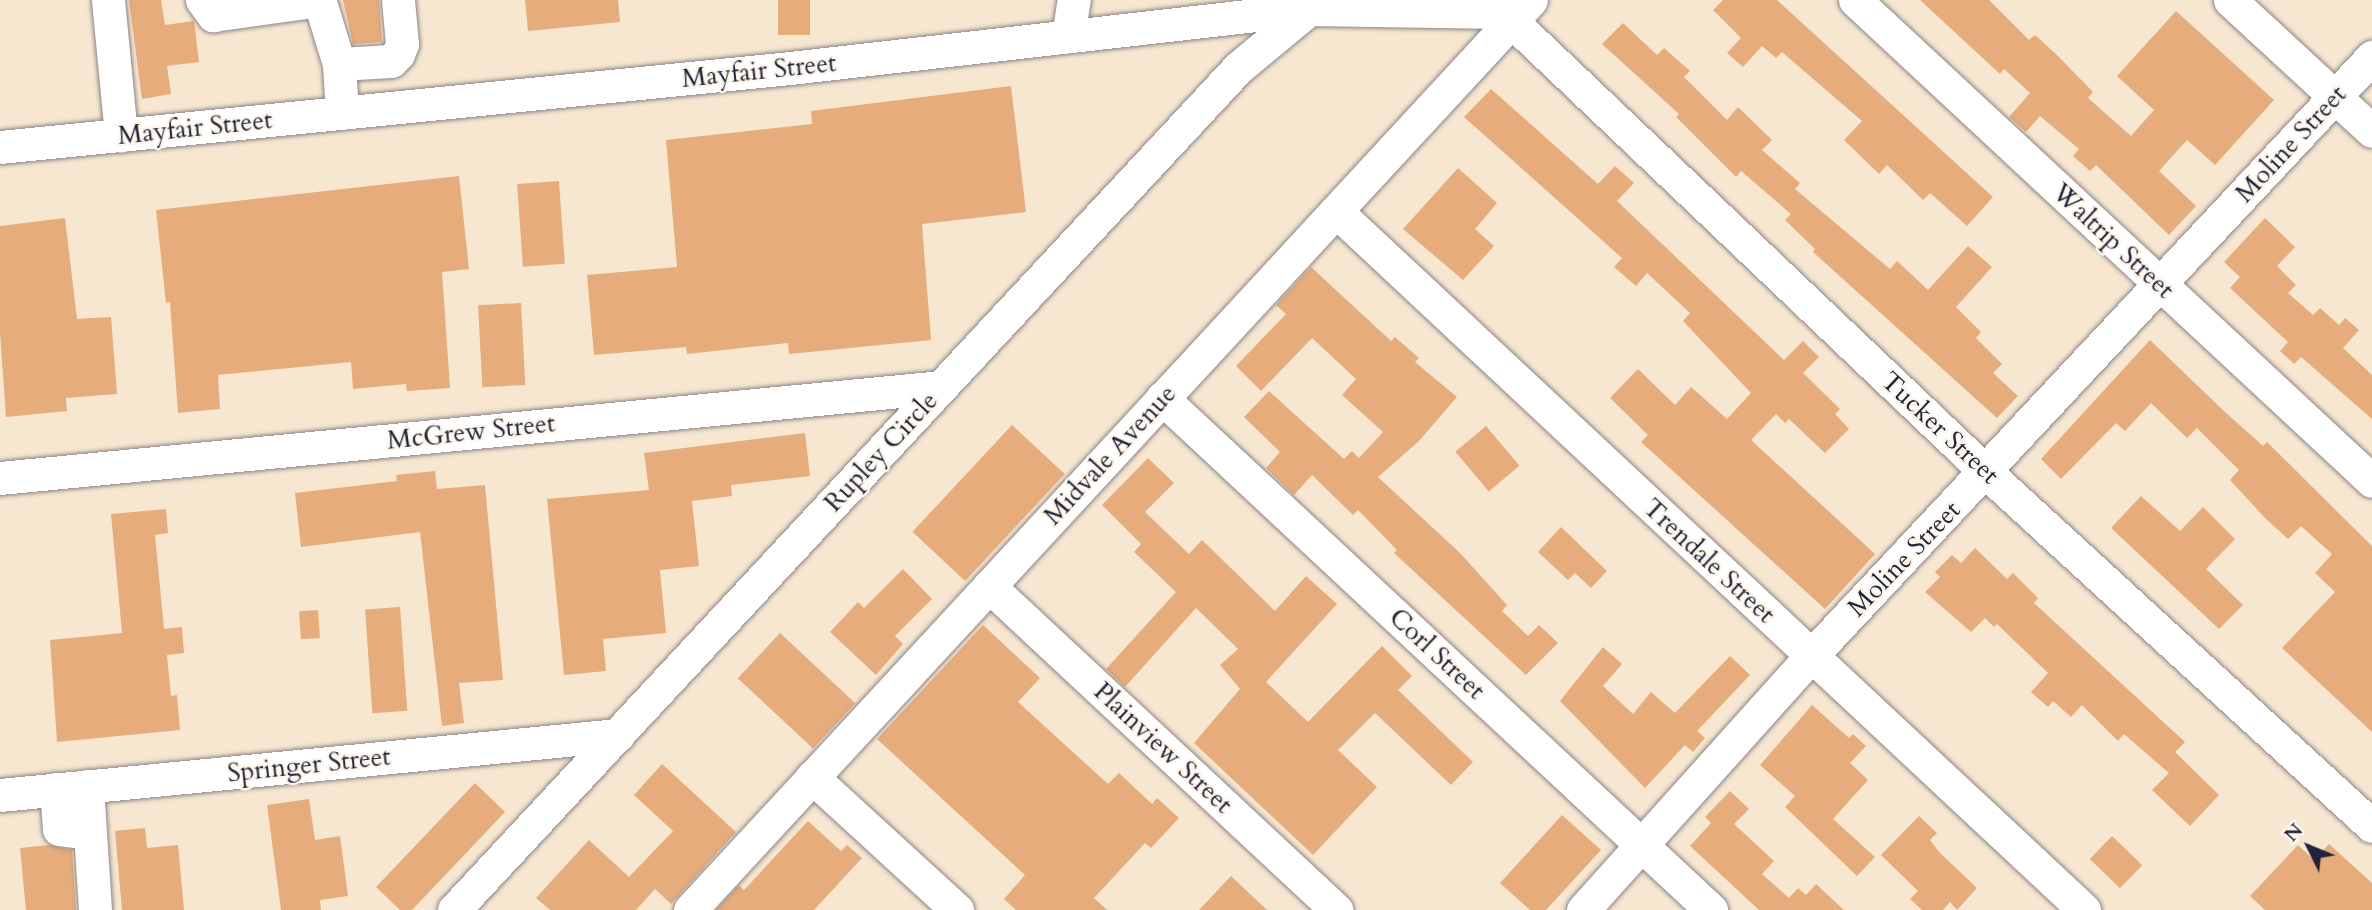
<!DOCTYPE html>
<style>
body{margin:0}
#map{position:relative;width:2372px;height:910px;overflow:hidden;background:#f7e7d1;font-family:Cardo,serif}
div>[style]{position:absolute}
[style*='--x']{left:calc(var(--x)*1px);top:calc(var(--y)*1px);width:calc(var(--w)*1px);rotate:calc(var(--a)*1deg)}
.building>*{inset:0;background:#e6ac7c;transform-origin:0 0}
.roads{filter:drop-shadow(0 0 2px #8c8486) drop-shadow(0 0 2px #8c8486)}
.minor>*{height:33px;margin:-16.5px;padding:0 16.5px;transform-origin:16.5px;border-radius:16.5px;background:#fff}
span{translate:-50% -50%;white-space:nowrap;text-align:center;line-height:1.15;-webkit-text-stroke:5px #fbf7ec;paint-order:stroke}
.street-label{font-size:26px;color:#22223b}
.north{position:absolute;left:2274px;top:812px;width:70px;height:70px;-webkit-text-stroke:5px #fbf7ec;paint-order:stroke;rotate:313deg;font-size:19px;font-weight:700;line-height:28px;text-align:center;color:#22223b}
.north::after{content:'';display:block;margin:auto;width:24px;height:32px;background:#22223b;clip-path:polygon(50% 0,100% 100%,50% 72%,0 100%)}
</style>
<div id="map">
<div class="building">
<i style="clip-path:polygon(129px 0,161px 0,165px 25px,194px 21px,199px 62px,167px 66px,171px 94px,142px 99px)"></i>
<i style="clip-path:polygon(343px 0,379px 0,382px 42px,353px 44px)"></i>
<i style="clip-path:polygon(525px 0,618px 0,620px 22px,528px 31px)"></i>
<i style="left:778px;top:0;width:32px;height:35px"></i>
<i style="clip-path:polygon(1723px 0,1777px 0,1993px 197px,1967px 226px,1930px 193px,1923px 200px,1887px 165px,1879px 174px,1844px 140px,1862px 121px,1782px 52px,1776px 58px,1762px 46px,1743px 67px,1727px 53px,1741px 38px,1713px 10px)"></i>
<i style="clip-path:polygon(1920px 0,1989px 0,2029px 40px,2035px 35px,2057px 55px,2093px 92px,2088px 98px,2131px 136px,2154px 110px,2117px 76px,2176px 11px,2274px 100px,2215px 165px,2187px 140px,2159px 171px,2196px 206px,2169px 235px,2096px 165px,2090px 171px,2073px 156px,2079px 149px,2040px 116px,2026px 132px,2009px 117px,2030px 93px,2004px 69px,2000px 74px)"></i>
<i style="clip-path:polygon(1623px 23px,1657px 55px,1664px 48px,1690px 71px,1684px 77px,1727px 120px,1738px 107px,1772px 140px,1762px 150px,1800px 183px,1795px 189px,1890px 269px,1897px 261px,1928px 290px,1968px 246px,1992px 267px,1956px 307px,1981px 332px,1976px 338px,2002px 364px,1993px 373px,2018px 396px,1997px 418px,1813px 252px,1815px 249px,1785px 220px,1791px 214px,1741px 171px,1736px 177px,1676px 117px,1679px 114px,1602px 44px)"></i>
<i style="clip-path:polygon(1011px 86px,1026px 212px,922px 224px,931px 340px,789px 354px,788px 343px,687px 354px,686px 347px,594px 355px,587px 275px,677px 267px,666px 140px,812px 124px,811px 111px)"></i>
<i style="clip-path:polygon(1491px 89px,1598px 184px,1615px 166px,1634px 183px,1617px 201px,1784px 360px,1803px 341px,1819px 357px,1803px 373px,1840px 409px,1835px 414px,1849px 429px,1825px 453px,1789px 419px,1785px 423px,1776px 414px,1751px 440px,1875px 554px,1825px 609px,1641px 442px,1648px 435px,1610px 398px,1638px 369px,1675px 405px,1691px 387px,1727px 419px,1751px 393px,1683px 321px,1690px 313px,1647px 273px,1636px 286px,1614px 267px,1622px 258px,1464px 117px)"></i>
<i style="clip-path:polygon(1458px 168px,1497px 203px,1475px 229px,1494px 246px,1463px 280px,1403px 229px)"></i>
<i style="clip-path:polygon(459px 176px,469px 269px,442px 272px,450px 388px,407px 391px,406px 384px,353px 389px,351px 362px,218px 375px,220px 409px,178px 413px,170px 302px,166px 303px,156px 210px)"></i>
<i style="left:559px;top:181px;width:83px;height:42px;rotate:86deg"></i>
<i style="clip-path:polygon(65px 218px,77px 319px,111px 317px,117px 394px,66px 398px,67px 411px,6px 417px,0 333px,0 226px)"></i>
<i style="clip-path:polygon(2265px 218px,2295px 247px,2277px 266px,2296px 285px,2288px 293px,2313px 315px,2320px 308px,2339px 325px,2345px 318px,2359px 330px,2343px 348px,2372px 375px,2372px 419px,2301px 357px,2294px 364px,2280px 351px,2288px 342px,2230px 288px,2240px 277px,2224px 262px)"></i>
<i style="clip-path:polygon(1311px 267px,1391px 341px,1395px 337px,1419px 358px,1415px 362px,1457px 397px,1419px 441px,1378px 477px,1460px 553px,1507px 605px,1502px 611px,1528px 636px,1539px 625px,1558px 643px,1526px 675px,1394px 553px,1397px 550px,1358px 510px,1353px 515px,1312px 475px,1294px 495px,1266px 468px,1280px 452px,1244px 417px,1269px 391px,1344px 459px,1352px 451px,1359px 458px,1383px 432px,1342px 395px,1356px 379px,1312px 338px,1261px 391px,1236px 366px,1286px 314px,1276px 305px)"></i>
<i style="left:521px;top:303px;width:82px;height:43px;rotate:87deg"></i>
<i style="clip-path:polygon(2150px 340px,2225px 412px,2263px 446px,2267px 442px,2372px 546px,2372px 732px,2282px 648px,2335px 592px,2315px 573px,2332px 554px,2301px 526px,2288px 539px,2265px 518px,2230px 480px,2239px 470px,2197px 428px,2187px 438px,2151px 403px,2125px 431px,2116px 423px,2061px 479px,2041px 459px)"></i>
<i style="left:1012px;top:425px;width:72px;height:146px;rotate:43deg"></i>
<i style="left:1486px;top:426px;width:52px;height:40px;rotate:50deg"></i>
<i style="clip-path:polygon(805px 433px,810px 476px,731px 485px,732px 496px,692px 501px,699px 566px,660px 570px,666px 633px,603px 639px,606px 671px,564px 675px,547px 499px,649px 490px,644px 453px)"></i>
<i style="clip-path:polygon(1148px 458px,1174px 483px,1145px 512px,1189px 554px,1202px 540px,1275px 611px,1306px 576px,1337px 604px,1266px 682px,1308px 722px,1382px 646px,1412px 676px,1398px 690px,1473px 762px,1451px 785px,1375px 713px,1338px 750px,1377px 787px,1313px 855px,1194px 743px,1240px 689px,1220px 665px,1238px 649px,1196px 608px,1125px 687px,1106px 669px,1176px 592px,1134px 552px,1141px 544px,1102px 505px)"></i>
<i style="clip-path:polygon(435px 471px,437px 489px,485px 485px,503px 680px,459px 683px,464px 723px,442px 726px,420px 532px,301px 547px,295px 493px,397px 481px,396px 475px)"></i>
<i style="clip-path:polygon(2141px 496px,2180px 531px,2203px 507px,2235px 539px,2206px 569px,2243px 605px,2219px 629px,2111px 528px)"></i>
<i style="clip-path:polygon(166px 509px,168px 533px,155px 535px,164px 629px,182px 627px,184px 653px,167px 655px,171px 696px,177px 695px,180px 730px,57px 742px,50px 640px,122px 633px,111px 514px)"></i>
<i style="clip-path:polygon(1561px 527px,1607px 571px,1591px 588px,1575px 573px,1568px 580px,1538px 552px)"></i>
<i style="clip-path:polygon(1975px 548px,2007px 579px,2013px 573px,2038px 598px,2034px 603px,2185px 742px,2175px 752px,2219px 795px,2190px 826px,2152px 790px,2169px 773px,2124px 734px,2118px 741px,2082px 705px,2071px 717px,2053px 701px,2048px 707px,2031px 692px,2048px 673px,1997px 624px,1994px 627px,1985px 618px,1971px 632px,1925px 592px,1940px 577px,1935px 572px,1952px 555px,1961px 563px)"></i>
<i style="clip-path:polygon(903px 569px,932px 599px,895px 636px,903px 644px,876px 675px,830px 632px,858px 602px,864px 608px)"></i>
<i style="left:400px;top:607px;width:104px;height:35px;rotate:86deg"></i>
<i style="left:318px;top:610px;width:28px;height:19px;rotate:86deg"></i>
<i style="clip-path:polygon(983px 625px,1040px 678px,1018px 702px,1108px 784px,1119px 773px,1152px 804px,1157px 798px,1179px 818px,1151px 848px,1145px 843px,1094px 898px,1107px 910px,1016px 910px,1004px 899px,1025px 875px,877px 739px)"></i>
<i style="left:780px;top:633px;width:103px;height:62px;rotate:43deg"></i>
<i style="clip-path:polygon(1603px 647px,1622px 664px,1603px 686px,1633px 714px,1651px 692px,1675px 713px,1730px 656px,1750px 675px,1697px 731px,1705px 738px,1693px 752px,1685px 745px,1645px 788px,1560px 701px)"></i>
<i style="clip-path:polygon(1812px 705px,1849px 738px,1853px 734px,1866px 746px,1850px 763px,1868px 780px,1833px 819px,1875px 857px,1857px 876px,1785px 807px,1795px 796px,1760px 765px)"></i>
<i style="clip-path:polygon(662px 764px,736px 832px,671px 904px,655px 889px,636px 910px,550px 910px,536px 898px,589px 840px,629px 877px,673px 831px,634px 795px)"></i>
<i style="clip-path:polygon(475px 783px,505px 812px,412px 910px,400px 910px,376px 887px)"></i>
<i style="clip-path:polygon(1730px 791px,1749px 809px,1734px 824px,1774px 861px,1762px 874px,1789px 898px,1798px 888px,1806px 895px,1816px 884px,1844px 910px,1759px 910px,1690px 846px,1711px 823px,1705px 817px)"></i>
<i style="clip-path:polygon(309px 799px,315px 840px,340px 836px,348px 896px,320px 900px,321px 910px,281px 910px,267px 805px)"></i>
<i style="clip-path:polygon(1562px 815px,1601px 850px,1546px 910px,1530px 910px,1500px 883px)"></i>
<i style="clip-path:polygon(1919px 816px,1937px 833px,1930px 840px,1940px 853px,1977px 888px,1957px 910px,1950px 902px,1943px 910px,1922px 910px,1910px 899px,1918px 891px,1881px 855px)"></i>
<i style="clip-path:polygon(808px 821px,841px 851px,847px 845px,862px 858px,814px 910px,716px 910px,739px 885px,744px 890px)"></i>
<i style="clip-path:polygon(145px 828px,147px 848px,178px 845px,184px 910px,122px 910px,115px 831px)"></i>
<i style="left:2112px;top:836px;width:42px;height:32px;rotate:44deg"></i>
<i style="clip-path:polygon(2329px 844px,2372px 883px,2372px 910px,2265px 910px,2250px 896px,2298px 845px,2314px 860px)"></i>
<i style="clip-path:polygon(49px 845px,72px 850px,76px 910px,26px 910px,20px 848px)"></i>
<i style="clip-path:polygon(1231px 876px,1267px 910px,1199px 910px)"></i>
</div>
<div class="roads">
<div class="minor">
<i style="--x:108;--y:0;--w:136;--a:84.5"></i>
<i style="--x:202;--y:0;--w:19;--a:54"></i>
<i style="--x:213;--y:15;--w:108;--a:-8"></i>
<i style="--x:1855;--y:0;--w:706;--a:42.93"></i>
<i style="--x:2230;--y:0;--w:193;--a:42.7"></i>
<i style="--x:320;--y:2;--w:65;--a:73"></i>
<i style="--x:339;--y:64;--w:49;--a:86.5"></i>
<i style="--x:1068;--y:36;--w:36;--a:-81"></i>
<i style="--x:339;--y:64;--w:52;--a:-3.3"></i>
<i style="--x:391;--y:61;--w:10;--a:-45"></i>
<i style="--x:398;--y:54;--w:11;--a:-68"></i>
<i style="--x:402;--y:44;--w:44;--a:-95.2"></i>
<i style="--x:0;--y:147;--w:794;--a:-5.71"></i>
<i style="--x:790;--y:68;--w:522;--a:-6.49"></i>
<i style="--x:1309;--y:9;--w:193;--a:0.9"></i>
<i style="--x:1502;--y:12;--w:669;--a:43.55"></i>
<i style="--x:1987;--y:473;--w:522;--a:42.52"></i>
<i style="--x:1336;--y:211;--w:1024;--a:43.06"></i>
<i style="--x:1162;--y:398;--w:751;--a:43"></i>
<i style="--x:0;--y:478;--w:945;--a:-5.52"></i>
<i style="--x:989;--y:586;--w:475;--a:43"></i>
<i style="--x:812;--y:777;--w:197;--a:42.5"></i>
<i style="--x:87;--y:786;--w:124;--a:86.3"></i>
<i style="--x:56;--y:789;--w:40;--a:85.7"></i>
<i style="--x:59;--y:829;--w:31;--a:7"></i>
<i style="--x:0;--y:795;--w:621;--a:-5.55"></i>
<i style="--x:454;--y:910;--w:1150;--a:-47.04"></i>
<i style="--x:1238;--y:68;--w:92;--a:-39.7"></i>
<i style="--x:690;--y:910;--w:1239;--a:-47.26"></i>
<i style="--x:1583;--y:910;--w:341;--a:-48.1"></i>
<i style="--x:1811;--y:656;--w:821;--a:-46.88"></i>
</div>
</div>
<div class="street-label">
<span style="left:759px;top:71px;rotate:-6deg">Mayfair Street</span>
<span style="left:195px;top:128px;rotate:-6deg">Mayfair Street</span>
<span style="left:2291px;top:144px;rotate:-47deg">Moline Street</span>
<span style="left:2113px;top:241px;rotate:43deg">Waltrip Street</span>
<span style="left:1940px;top:428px;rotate:43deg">Tucker Street</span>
<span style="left:471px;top:432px;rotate:-6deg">McGrew Street</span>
<span style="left:881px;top:452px;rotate:-47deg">Rupley Circle</span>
<span style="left:1110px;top:455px;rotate:-47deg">Midvale Avenue</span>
<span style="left:1904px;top:559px;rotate:-46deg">Moline Street</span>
<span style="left:1709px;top:561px;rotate:43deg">Trendale Street</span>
<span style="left:1437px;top:654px;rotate:43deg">Corl Street</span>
<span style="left:1163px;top:748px;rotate:43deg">Plainview Street</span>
<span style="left:309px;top:765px;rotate:-6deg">Springer Street</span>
</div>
<div class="north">N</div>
</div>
